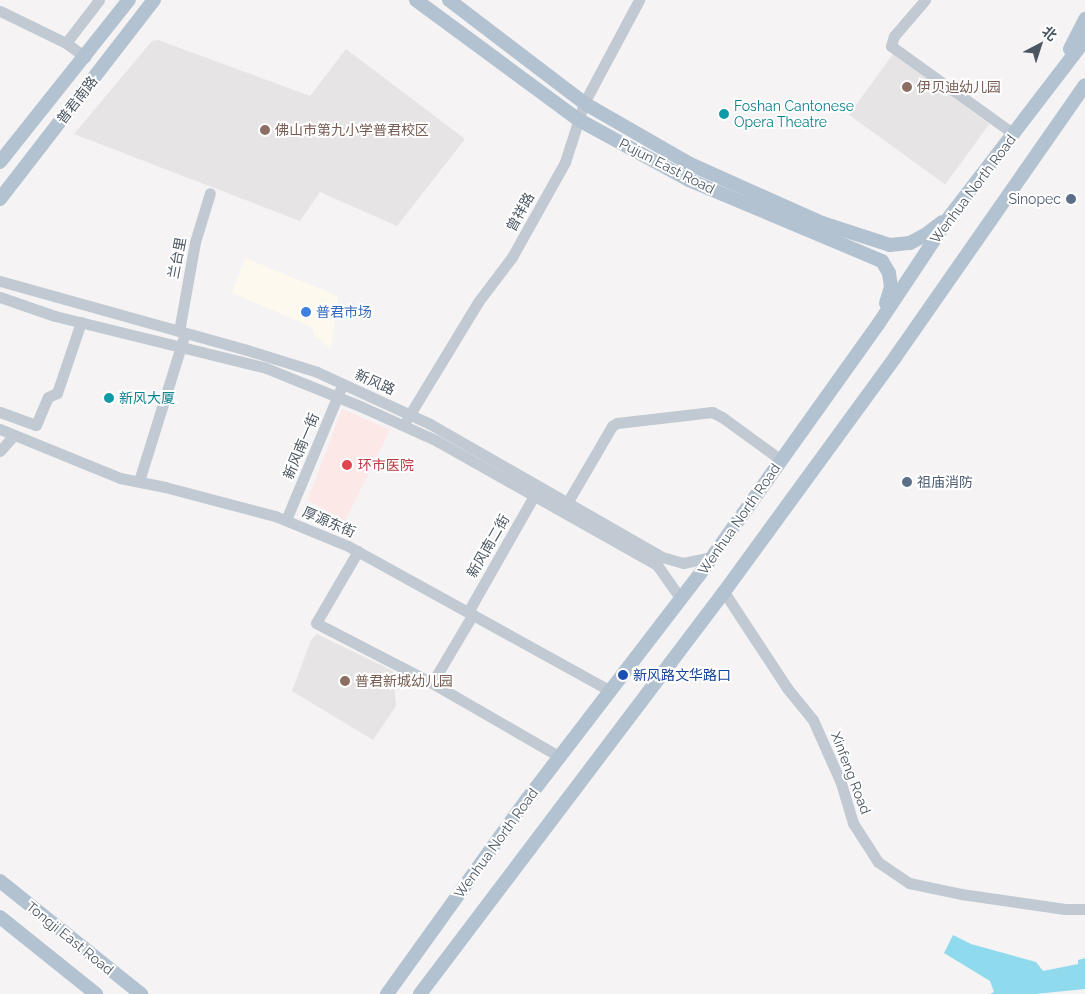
<!DOCTYPE html>
<meta charset="utf-8">
<style>
body{margin:0}
#map{position:relative;width:1085px;height:994px;overflow:hidden;background:#f5f3f3;font-family:Raleway,"Noto Sans SC",sans-serif}
div>[style]{position:absolute}
.commercial>*{inset:0;background:#fdf9ef}
.education>*{inset:0;background:#e6e4e5;transform-origin:0 0}
.medical>*{inset:0;background:#fce8e6}
.water>*{inset:0;background:#90daee}
.minor>*{height:11px;margin:-5.5px;padding:0 5.5px;transform-origin:5.5px;border-radius:5.5px;background:#c1cad2}
.major>*{height:14px;margin:-7px;padding:0 7px;transform-origin:7px;border-radius:7px;background:#b3c2d1}
.dots>*{width:14px;height:14px;translate:-50% -50%;box-sizing:border-box;border:2px solid #fff;border-radius:50%}
span{translate:-50% -50%;white-space:nowrap;text-align:center;line-height:1.15;-webkit-text-stroke:4px #fff;paint-order:stroke}
.education-label{font-size:14px;color:#785e54}
.left{translate:0 -50%;text-align:left}
.street-label{font-size:14px;color:#4a5661}
.culture-label{font-size:14px;color:#0d838f}
.service-label{font-size:14px;color:#4e5e75}
.right{translate:-100% -50%;text-align:right}
.shop-label{font-size:14px;color:#366cbe}
.health-label{font-size:14px;color:#be3a42}
.transit-label{font-size:14px;color:#164399}
.north{position:absolute;left:1015px;top:20px;width:50px;height:50px;-webkit-text-stroke:4px #fff;paint-order:stroke;rotate:40deg;font-size:14px;font-weight:700;line-height:20px;text-align:center;color:#4a5661}
.north::after{content:'';display:block;margin:auto;width:18px;height:22px;background:#4a5661;clip-path:polygon(50% 0,100% 100%,50% 72%,0 100%)}
</style>
<div id="map">
<div class="commercial">
<i style="clip-path:polygon(245px 258px,338px 296px,331px 349px,314px 335px,312px 327px,232px 293px)"></i>
</div>
<div class="education">
<i style="clip-path:polygon(158px 40px,310px 96px,346px 49px,465px 139px,397px 226px,320px 192px,300px 221px,74px 134px,152px 41px)"></i>
<i style="left:893px;top:54px;width:119px;height:75px;rotate:36deg"></i>
<i style="clip-path:polygon(317px 634px,393px 671px,396px 706px,373px 740px,292px 691px,311px 640px)"></i>
</div>
<div class="medical">
<i style="clip-path:polygon(342px 409px,390px 430px,345px 521px,308px 500px)"></i>
</div>
<div class="water">
<i style="clip-path:polygon(953px 935px,971px 944px,1036px 962px,1043px 971px,1078px 964px,1078px 960px,1085px 958px,1085px 989px,1035px 994px,990px 994px,994px 992px,990px 981px,944px 953px)"></i>
</div>
<div class="minor">
<i style="left:925px;top:0;width:48px;rotate:130.7deg"></i>
<i style="left:894px;top:36px;width:10px;rotate:107deg"></i>
<i style="left:891px;top:46px;width:151px;rotate:35.6deg"></i>
<i style="left:0;top:11px;width:73px;rotate:25.9deg"></i>
<i style="left:66px;top:43px;width:24px;rotate:36deg"></i>
<i style="left:66px;top:43px;width:54px;rotate:-52.5deg"></i>
<i style="left:0;top:281px;width:256px;rotate:15.6deg"></i>
<i style="left:247px;top:350px;width:73px;rotate:17.4deg"></i>
<i style="left:317px;top:372px;width:124px;rotate:24.7deg"></i>
<i style="left:430px;top:424px;width:267px;rotate:29.8deg"></i>
<i style="left:662px;top:557px;width:22px;rotate:16deg"></i>
<i style="left:683px;top:563px;width:30px;rotate:-12deg"></i>
<i style="left:0;top:297px;width:58px;rotate:19.1deg"></i>
<i style="left:55px;top:316px;width:217px;rotate:13.8deg"></i>
<i style="left:266px;top:368px;width:101px;rotate:22deg"></i>
<i style="left:360px;top:406px;width:85px;rotate:24.4deg"></i>
<i style="left:437px;top:441px;width:253px;rotate:29.4deg"></i>
<i style="left:657px;top:565px;width:42px;rotate:54.8deg"></i>
<i style="left:179px;top:331px;width:90px;rotate:-79.8deg"></i>
<i style="left:195px;top:242px;width:51px;rotate:-73deg"></i>
<i style="left:0;top:412px;width:38px;rotate:20deg"></i>
<i style="left:36px;top:425px;width:30px;rotate:-67deg"></i>
<i style="left:48px;top:397px;width:10px;rotate:-24deg"></i>
<i style="left:57px;top:393px;width:75px;rotate:-71.3deg"></i>
<i style="left:407px;top:419px;width:137px;rotate:-58.7deg"></i>
<i style="left:478px;top:302px;width:56px;rotate:-52.9deg"></i>
<i style="left:512px;top:257px;width:109px;rotate:-60.8deg"></i>
<i style="left:565px;top:162px;width:62px;rotate:-72.1deg"></i>
<i style="left:584px;top:103px;width:117px;rotate:-61.9deg"></i>
<i style="left:0;top:429px;width:130px;rotate:22.2deg"></i>
<i style="left:120px;top:478px;width:46px;rotate:11.3deg"></i>
<i style="left:165px;top:487px;width:114px;rotate:14.8deg"></i>
<i style="left:275px;top:516px;width:79px;rotate:22.3deg"></i>
<i style="left:348px;top:546px;width:300px;rotate:28.9deg"></i>
<i style="left:0;top:451px;width:20px;rotate:-49deg"></i>
<i style="left:139px;top:481px;width:148px;rotate:-72.7deg"></i>
<i style="left:567px;top:503px;width:89px;rotate:-59.7deg"></i>
<i style="left:612px;top:426px;width:6px;rotate:-31deg"></i>
<i style="left:617px;top:423px;width:96px;rotate:-6.6deg"></i>
<i style="left:712px;top:412px;width:11px;rotate:27deg"></i>
<i style="left:722px;top:417px;width:73px;rotate:36.1deg"></i>
<i style="left:286px;top:520px;width:141px;rotate:-67.4deg"></i>
<i style="left:358px;top:551px;width:83px;rotate:120.3deg"></i>
<i style="left:316px;top:623px;width:131px;rotate:27.3deg"></i>
<i style="left:432px;top:683px;width:148px;rotate:30deg"></i>
<i style="left:724px;top:592px;width:115px;rotate:56.7deg"></i>
<i style="left:787px;top:688px;width:41px;rotate:50.9deg"></i>
<i style="left:813px;top:720px;width:69px;rotate:66deg"></i>
<i style="left:841px;top:783px;width:42px;rotate:73.3deg"></i>
<i style="left:853px;top:823px;width:46px;rotate:57.3deg"></i>
<i style="left:878px;top:862px;width:37px;rotate:34deg"></i>
<i style="left:909px;top:883px;width:53px;rotate:11.9deg"></i>
<i style="left:961px;top:894px;width:105px;rotate:8.2deg"></i>
<i style="left:1065px;top:909px;width:20px"></i>
<i style="left:468px;top:612px;width:133px;rotate:-60.4deg"></i>
<i style="left:432px;top:683px;width:80px;rotate:-59.3deg"></i>
</div>
<div class="major">
<i style="left:416px;top:0;width:202px;rotate:36.4deg"></i>
<i style="left:579px;top:120px;width:125px;rotate:28.6deg"></i>
<i style="left:689px;top:180px;width:209px;rotate:22.8deg"></i>
<i style="left:882px;top:261px;width:14px;rotate:60deg"></i>
<i style="left:889px;top:273px;width:14px;rotate:82deg"></i>
<i style="left:891px;top:287px;width:17px;rotate:107deg"></i>
<i style="left:449px;top:0;width:170px;rotate:37.3deg"></i>
<i style="left:584px;top:103px;width:122px;rotate:29.9deg"></i>
<i style="left:690px;top:164px;width:145px;rotate:24.1deg"></i>
<i style="left:822px;top:223px;width:71px;rotate:17.9deg"></i>
<i style="left:890px;top:245px;width:20px;rotate:-6deg"></i>
<i style="left:910px;top:243px;width:17px;rotate:-28deg"></i>
<i style="left:925px;top:235px;width:21px;rotate:-37deg"></i>
<i style="left:1070px;top:49px;width:34px;rotate:-63deg"></i>
<i style="left:0;top:162px;width:207px;rotate:-51.5deg"></i>
<i style="left:0;top:199px;width:252px;rotate:-52.3deg"></i>
<i style="left:0;top:881px;width:181px;rotate:38.7deg"></i>
<i style="left:0;top:917px;width:123px;rotate:38.7deg"></i>
<i style="left:387px;top:994px;width:241px;rotate:-54.3deg"></i>
<i style="left:528px;top:798px;width:282px;rotate:-52.5deg"></i>
<i style="left:700px;top:574px;width:308px;rotate:-54.5deg"></i>
<i style="left:879px;top:323px;width:128px;rotate:-56.4deg"></i>
<i style="left:950px;top:216px;width:222px;rotate:-52.5deg"></i>
<i style="left:420px;top:994px;width:504px;rotate:-52.9deg"></i>
<i style="left:724px;top:592px;width:292px;rotate:-53.9deg"></i>
<i style="left:896px;top:356px;width:330px;rotate:-55.1deg"></i>
</div>
<div class="dots">
<i style="left:907px;top:87px;background:#8d6e63"></i>
<i style="left:724px;top:114px;background:#0f9aa8"></i>
<i style="left:265px;top:130px;background:#8d6e63"></i>
<i style="left:1071px;top:199px;background:#5c6f8a"></i>
<i style="left:306px;top:312px;background:#3f7fe0"></i>
<i style="left:109px;top:398px;background:#0f9aa8"></i>
<i style="left:347px;top:465px;background:#e0444e"></i>
<i style="left:907px;top:482px;background:#5c6f8a"></i>
<i style="left:623px;top:675px;background:#1a4fb4"></i>
<i style="left:345px;top:681px;background:#8d6e63"></i>
</div>
<div class="education-label">
<span class="left" style="left:917px;top:87px">伊贝迪幼儿园</span>
<span class="left" style="left:275px;top:130px">佛山市第九小学普君校区</span>
<span class="left" style="left:355px;top:681px">普君新城幼儿园</span>
</div>
<div class="street-label">
<span style="left:77px;top:100px;rotate:-52deg">普君南路</span>
<span style="left:667px;top:166px;rotate:27deg">Pujun East Road</span>
<span style="left:973px;top:189px;rotate:-53deg">Wenhua North Road</span>
<span style="left:520px;top:212px;rotate:-61deg">曾祥路</span>
<span style="left:177px;top:258px;rotate:-79deg">兰台里</span>
<span style="left:375px;top:382px;rotate:24deg">新风路</span>
<span style="left:301px;top:446px;rotate:-67deg">新风南一街</span>
<span style="left:739px;top:519px;rotate:-55deg">Wenhua North Road</span>
<span style="left:329px;top:522px;rotate:23deg">厚源东街</span>
<span style="left:488px;top:546px;rotate:-60deg">新风南二街</span>
<span style="left:851px;top:773px;rotate:69deg">Xinfeng Road</span>
<span style="left:496px;top:843px;rotate:-54deg">Wenhua North Road</span>
<span style="left:70px;top:938px;rotate:39deg">Tongji East Road</span>
</div>
<div class="culture-label">
<span class="left" style="left:734px;top:114px">Foshan Cantonese<br>Opera Theatre</span>
<span class="left" style="left:119px;top:398px">新风大厦</span>
</div>
<div class="service-label">
<span class="right" style="left:1061px;top:199px">Sinopec</span>
<span class="left" style="left:917px;top:482px">祖庙消防</span>
</div>
<div class="shop-label">
<span class="left" style="left:316px;top:312px">普君市场</span>
</div>
<div class="health-label">
<span class="left" style="left:358px;top:465px">环市医院</span>
</div>
<div class="transit-label">
<span class="left" style="left:633px;top:675px">新风路文华路口</span>
</div>
<div class="north">北</div>
</div>
